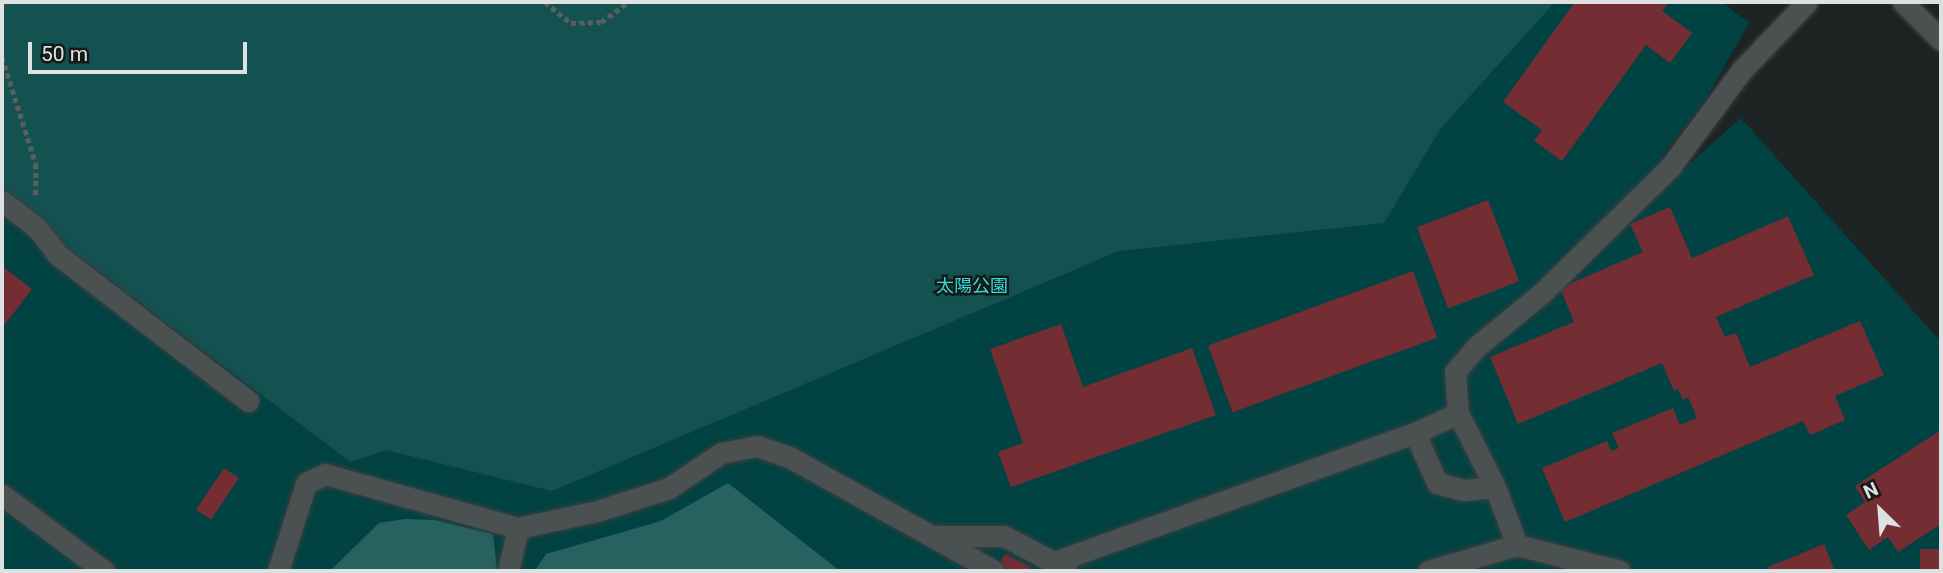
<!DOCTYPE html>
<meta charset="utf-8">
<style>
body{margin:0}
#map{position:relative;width:1943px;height:573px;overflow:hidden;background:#1e2323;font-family:Roboto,"Noto Sans JP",sans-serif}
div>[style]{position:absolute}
.green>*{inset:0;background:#014343}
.forest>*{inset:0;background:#145151}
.water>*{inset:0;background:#276261}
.building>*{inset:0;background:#742d32;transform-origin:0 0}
.path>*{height:4.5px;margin-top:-2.25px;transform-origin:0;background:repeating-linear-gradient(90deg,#5a5e5e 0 5px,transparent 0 8.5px)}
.roads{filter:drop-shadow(0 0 2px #3b3f3f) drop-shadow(0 0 2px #3b3f3f)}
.minor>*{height:21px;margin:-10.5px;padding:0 10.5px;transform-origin:10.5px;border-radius:10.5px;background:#4b5150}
span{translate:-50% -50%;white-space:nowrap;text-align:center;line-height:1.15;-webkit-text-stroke:5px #151a19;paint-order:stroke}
.park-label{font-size:18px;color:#34dedd}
.frame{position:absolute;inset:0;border:4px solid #dee1e1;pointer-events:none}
.north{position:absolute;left:1845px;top:475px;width:70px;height:70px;-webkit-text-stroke:5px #151a19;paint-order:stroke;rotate:335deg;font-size:19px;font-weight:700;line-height:28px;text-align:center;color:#dee1e1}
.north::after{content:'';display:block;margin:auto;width:24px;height:32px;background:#dee1e1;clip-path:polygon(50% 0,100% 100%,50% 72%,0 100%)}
.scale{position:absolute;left:28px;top:42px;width:219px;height:32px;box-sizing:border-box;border:4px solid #dee1e1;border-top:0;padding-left:9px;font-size:21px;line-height:24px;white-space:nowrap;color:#dee1e1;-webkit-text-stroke:5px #151a19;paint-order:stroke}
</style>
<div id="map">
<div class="green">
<i style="clip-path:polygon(2px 2px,1722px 2px,1749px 23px,1706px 99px,1660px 159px,1680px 172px,1741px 118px,1941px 342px,1941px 571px,2px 571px)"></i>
</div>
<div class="forest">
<i style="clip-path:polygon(2px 2px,1555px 2px,1441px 128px,1384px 223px,1119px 251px,552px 491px,386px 450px,351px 462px,2px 199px)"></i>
</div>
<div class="water">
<i style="clip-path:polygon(728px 483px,840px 571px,535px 571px,546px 554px,661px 521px)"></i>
<i style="clip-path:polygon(405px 519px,435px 520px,493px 534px,497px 571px,330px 571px,379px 523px)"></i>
</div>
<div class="building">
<i style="clip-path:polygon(1575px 2px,1669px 2px,1662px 11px,1692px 33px,1670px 63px,1646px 45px,1562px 161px,1534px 141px,1542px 130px,1503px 102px)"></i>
<i style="left:1488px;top:200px;width:87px;height:76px;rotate:69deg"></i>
<i style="clip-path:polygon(1670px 207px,1692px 258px,1788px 216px,1814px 275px,1716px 317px,1725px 337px,1736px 333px,1750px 367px,1860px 321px,1884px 375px,1835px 396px,1845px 420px,1810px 435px,1803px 421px,1565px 522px,1542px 468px,1607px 441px,1611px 451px,1619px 448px,1612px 433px,1673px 408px,1680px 425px,1697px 418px,1688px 397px,1683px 400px,1678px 389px,1674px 391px,1662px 363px,1518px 424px,1490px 357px,1574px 322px,1560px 288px,1643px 252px,1630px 224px)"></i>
<i style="clip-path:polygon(2px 266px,32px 289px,2px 328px)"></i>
<i style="left:1413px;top:271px;width:71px;height:218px;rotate:70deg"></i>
<i style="clip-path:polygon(1061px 324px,1083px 387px,1192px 348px,1216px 415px,1011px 487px,998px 452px,1023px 443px,990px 349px)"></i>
<i style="clip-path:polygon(1941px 430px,1941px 524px,1898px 552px,1888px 537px,1869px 550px,1846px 515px,1865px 502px,1855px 486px)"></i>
<i style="left:224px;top:468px;width:18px;height:50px;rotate:34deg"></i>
<i style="clip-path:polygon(1824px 544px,1835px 571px,1770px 571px,1768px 567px)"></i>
<i style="left:1941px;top:549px;width:22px;height:21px;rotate:90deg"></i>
<i style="clip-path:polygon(1005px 554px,1031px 567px,1029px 571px,996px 571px)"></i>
</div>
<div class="path">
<i style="left:545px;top:2px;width:33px;rotate:39deg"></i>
<i style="left:571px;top:23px;width:30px;rotate:-2deg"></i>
<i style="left:601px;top:22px;width:34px;rotate:-36deg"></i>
<i style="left:2px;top:57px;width:112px;rotate:72.4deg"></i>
<i style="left:36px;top:164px;width:33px;rotate:90deg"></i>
</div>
<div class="roads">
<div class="minor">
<i style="left:1903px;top:2px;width:54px;rotate:45deg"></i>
<i style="left:2px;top:201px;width:44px;rotate:37.6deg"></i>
<i style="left:37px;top:228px;width:34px;rotate:52deg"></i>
<i style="left:58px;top:255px;width:240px;rotate:37.5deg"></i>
<i style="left:1458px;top:413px;width:83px;rotate:63.4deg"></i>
<i style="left:1495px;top:487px;width:62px;rotate:69.2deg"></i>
<i style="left:1415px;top:433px;width:55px;rotate:66.3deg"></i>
<i style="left:1437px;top:483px;width:28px;rotate:15deg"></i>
<i style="left:1464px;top:490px;width:31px;rotate:-6deg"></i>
<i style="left:2px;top:495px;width:127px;rotate:36.7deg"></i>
<i style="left:931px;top:536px;width:73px"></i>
<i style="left:1004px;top:536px;width:70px;rotate:28deg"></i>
<i style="left:1054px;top:562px;width:383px;rotate:-19.7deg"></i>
<i style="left:1415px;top:433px;width:47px;rotate:-24.9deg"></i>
<i style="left:1458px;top:413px;width:41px;rotate:-94.2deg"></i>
<i style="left:1455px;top:372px;width:33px;rotate:-50deg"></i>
<i style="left:1476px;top:347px;width:85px;rotate:-39.3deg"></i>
<i style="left:1542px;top:293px;width:180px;rotate:-44.5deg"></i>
<i style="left:1670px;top:167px;width:119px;rotate:-53.5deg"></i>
<i style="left:1741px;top:71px;width:95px;rotate:-46.3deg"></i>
<i style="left:278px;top:571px;width:92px;rotate:-72.3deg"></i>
<i style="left:306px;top:483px;width:21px;rotate:-25deg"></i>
<i style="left:325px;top:474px;width:200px;rotate:15.6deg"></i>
<i style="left:518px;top:528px;width:81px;rotate:-12.1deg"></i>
<i style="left:597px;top:511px;width:76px;rotate:-17.7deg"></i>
<i style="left:669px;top:488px;width:63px;rotate:-33.9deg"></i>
<i style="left:721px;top:453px;width:37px;rotate:-11deg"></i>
<i style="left:757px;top:446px;width:36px;rotate:19deg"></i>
<i style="left:791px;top:458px;width:232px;rotate:29.1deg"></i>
<i style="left:508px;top:571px;width:44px;rotate:-76.9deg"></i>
<i style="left:1428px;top:571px;width:93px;rotate:-16.3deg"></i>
<i style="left:1517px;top:545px;width:106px;rotate:14.2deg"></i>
</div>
</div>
<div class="park-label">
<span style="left:972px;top:286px">太陽公園</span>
</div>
<div class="frame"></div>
<div class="north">N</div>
<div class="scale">50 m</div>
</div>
